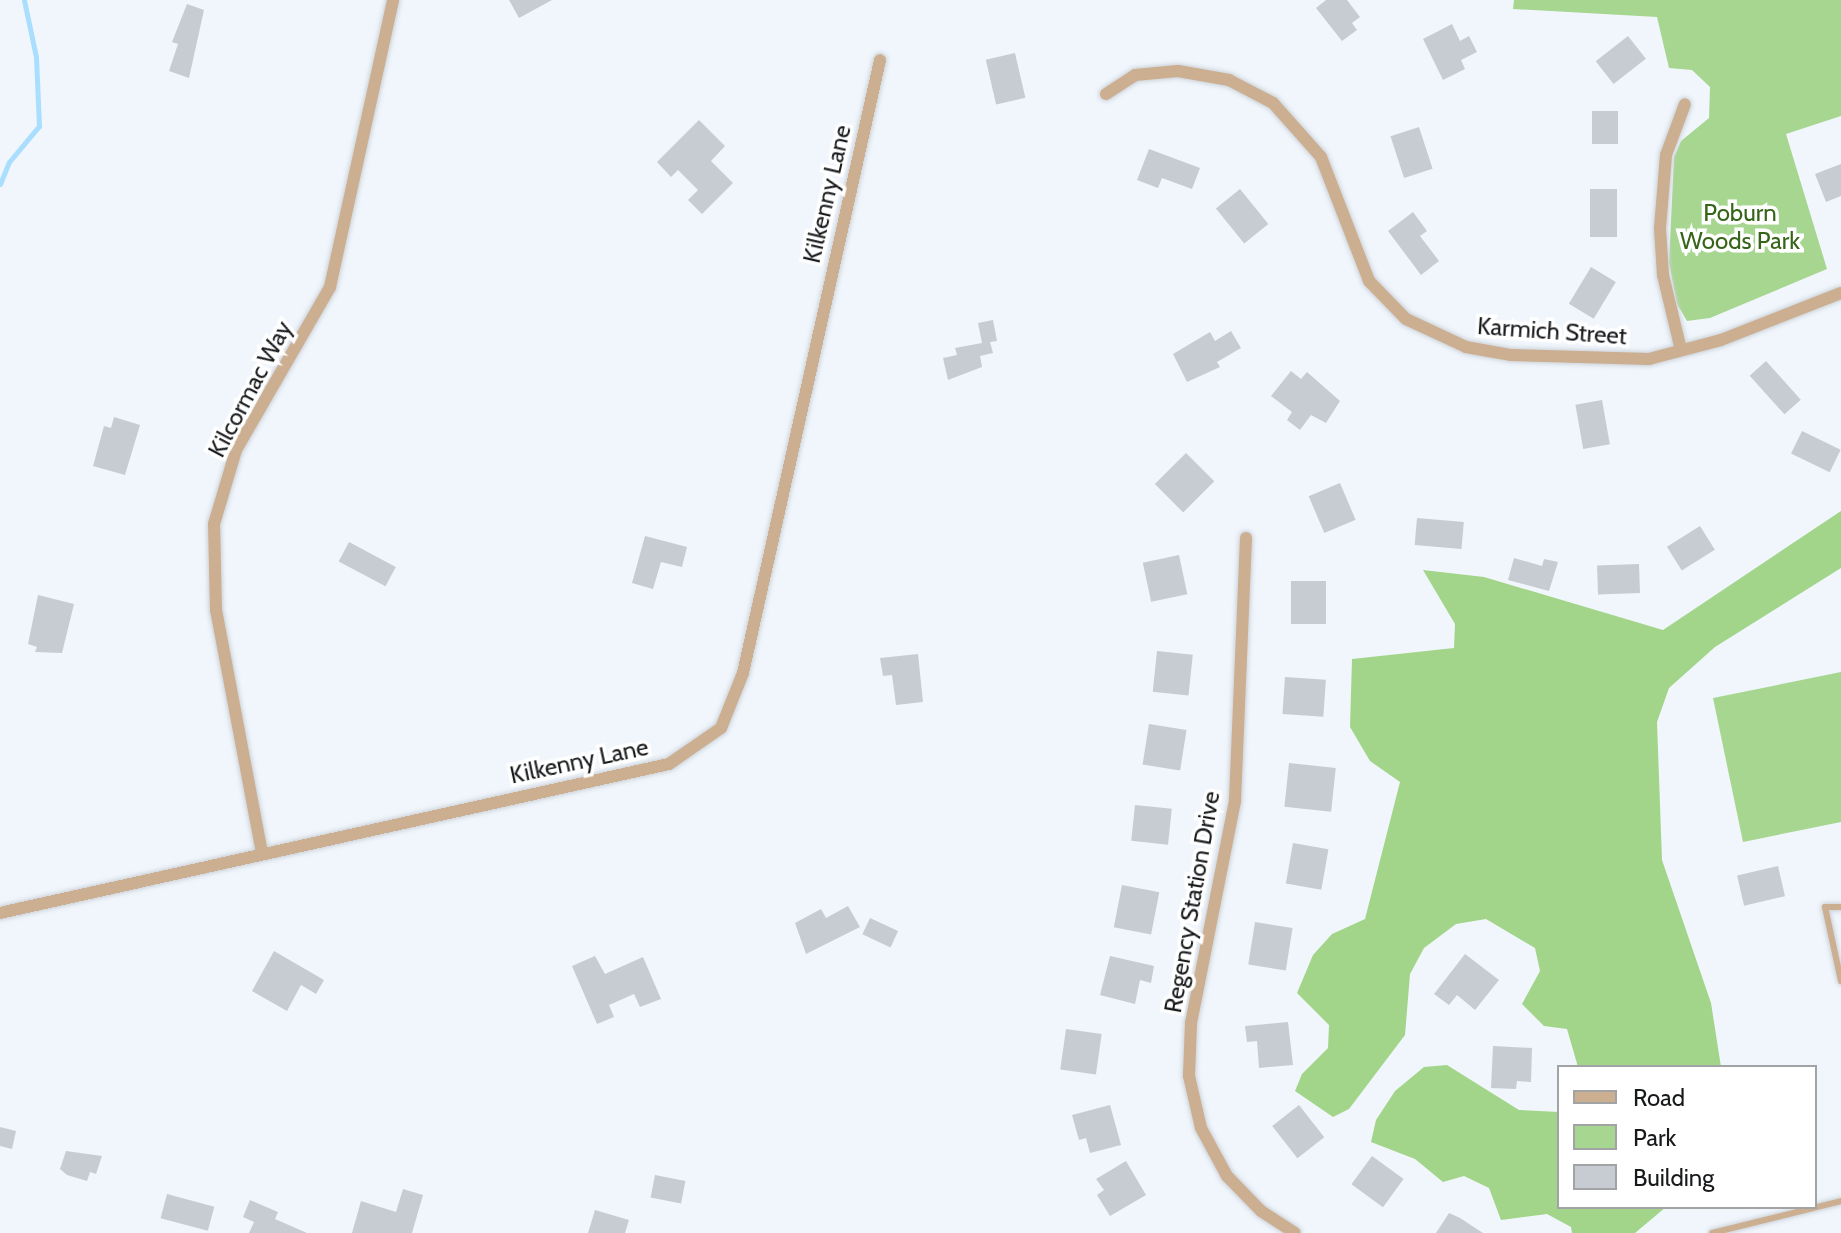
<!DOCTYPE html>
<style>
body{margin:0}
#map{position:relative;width:1841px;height:1233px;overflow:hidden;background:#f0f6fc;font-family:Cabin,sans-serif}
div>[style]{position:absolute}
.green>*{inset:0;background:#a7d690}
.forest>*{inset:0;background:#a2d589}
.stream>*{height:5px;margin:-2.5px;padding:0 2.5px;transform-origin:2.5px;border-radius:2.5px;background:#aadefe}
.building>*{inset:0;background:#c7ccd2;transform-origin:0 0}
.roads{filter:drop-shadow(0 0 2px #cdd3d8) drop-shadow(0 0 2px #cdd3d8)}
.service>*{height:6px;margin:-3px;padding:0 3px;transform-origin:3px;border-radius:3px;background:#ccae91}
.minor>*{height:12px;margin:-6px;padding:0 6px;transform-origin:6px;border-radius:6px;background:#ccae91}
span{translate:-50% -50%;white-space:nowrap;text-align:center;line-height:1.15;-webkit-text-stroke:7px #fff;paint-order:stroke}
.street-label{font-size:24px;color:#17191b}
.park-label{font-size:24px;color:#366418}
.legend{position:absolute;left:1557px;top:1065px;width:260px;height:144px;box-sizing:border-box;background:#fff;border:2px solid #a2a3a4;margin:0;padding:10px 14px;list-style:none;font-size:24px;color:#17191b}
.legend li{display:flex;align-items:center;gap:16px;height:40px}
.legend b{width:40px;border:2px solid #a2a3a4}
</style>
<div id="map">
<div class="green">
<i style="clip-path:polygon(1514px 0,1841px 0,1841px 116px,1786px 134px,1827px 269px,1710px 318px,1687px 321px,1677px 304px,1669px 263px,1674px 157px,1681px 141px,1709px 118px,1710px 87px,1692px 70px,1669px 68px,1657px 17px,1513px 9px)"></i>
<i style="clip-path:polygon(1841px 672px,1841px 822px,1743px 842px,1713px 698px)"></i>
</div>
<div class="forest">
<i style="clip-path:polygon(1841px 511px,1841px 568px,1715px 647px,1669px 688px,1657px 722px,1662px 860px,1711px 1003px,1721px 1067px,1578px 1067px,1567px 1029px,1544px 1026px,1522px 1004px,1540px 971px,1535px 948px,1486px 919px,1456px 924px,1424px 948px,1410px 974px,1405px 1035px,1349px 1109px,1333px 1117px,1295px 1091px,1302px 1074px,1328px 1048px,1329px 1025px,1297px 993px,1313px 955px,1332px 934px,1365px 919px,1400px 782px,1370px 761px,1350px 727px,1352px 659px,1454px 648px,1455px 624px,1423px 570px,1484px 577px,1663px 630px)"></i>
<i style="clip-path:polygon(1447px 1065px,1519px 1110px,1559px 1112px,1559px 1207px,1666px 1207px,1635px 1233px,1572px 1233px,1571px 1227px,1547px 1214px,1501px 1220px,1489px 1188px,1464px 1176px,1443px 1182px,1415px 1159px,1371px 1142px,1376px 1120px,1395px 1091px,1424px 1067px)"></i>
</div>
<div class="stream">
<i style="left:0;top:184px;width:24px;rotate:-68deg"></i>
<i style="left:9px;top:162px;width:47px;rotate:-50.2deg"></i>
<i style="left:39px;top:126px;width:69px;rotate:-92.5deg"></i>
<i style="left:36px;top:57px;width:58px;rotate:-101.9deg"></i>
</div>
<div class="building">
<i style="clip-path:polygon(509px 0,552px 0,519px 18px)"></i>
<i style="clip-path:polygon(1326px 0,1347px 0,1360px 17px,1352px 23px,1357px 30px,1342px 41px,1316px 8px)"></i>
<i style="clip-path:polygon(187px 4px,204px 10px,189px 78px,169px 71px,178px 44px,172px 42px)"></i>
<i style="clip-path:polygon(1452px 24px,1460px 41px,1469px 36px,1477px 52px,1461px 60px,1465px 69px,1443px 80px,1423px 39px)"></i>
<i style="left:1628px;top:36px;width:29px;height:41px;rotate:52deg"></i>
<i style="left:1015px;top:53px;width:46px;height:30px;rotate:77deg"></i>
<i style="left:1592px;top:111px;width:26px;height:33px"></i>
<i style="clip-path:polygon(699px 120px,725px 146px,711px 161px,733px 183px,702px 214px,688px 200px,698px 190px,678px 170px,671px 177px,657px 162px)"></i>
<i style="left:1419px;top:127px;width:44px;height:30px;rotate:72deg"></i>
<i style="clip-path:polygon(1149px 149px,1200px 168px,1192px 189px,1162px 178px,1158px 188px,1137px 180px)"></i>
<i style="clip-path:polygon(1841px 164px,1841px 196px,1826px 202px,1815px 174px)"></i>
<i style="left:1240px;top:189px;width:45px;height:31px;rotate:51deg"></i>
<i style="left:1590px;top:189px;width:27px;height:48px"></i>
<i style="clip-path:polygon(1413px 212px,1427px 231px,1420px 236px,1439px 261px,1421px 275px,1388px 231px)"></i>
<i style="left:1591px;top:267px;width:29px;height:43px;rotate:31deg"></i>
<i style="clip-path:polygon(993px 320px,997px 341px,990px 342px,993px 353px,980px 356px,982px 367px,948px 380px,943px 358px,957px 355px,955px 348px,982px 343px,978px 323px)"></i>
<i style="clip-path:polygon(1231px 331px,1241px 348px,1217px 362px,1220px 367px,1187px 382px,1173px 354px,1210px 332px,1215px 341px)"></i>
<i style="left:1766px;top:361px;width:52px;height:22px;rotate:48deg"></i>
<i style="clip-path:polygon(1291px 371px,1301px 379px,1307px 372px,1340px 401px,1326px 423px,1311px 415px,1300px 430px,1287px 420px,1292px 412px,1271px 396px)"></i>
<i style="left:1602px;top:400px;width:45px;height:27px;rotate:80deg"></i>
<i style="clip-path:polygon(114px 417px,140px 425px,125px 475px,93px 466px,104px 426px,111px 428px)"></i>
<i style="left:1802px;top:431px;width:43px;height:25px;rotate:26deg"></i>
<i style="left:1186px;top:453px;width:40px;height:44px;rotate:45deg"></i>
<i style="left:1340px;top:483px;width:40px;height:34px;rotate:67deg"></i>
<i style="left:1417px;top:518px;width:47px;height:27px;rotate:5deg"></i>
<i style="left:1700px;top:526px;width:28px;height:39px;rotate:58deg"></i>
<i style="clip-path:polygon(645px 536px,687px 547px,682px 567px,661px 562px,653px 589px,632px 583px)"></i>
<i style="left:349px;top:542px;width:53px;height:22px;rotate:28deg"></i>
<i style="left:1179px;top:555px;width:40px;height:37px;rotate:78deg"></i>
<i style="clip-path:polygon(1514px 558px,1542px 566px,1544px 559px,1558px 562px,1549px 591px,1508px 580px)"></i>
<i style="left:1639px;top:564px;width:29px;height:42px;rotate:88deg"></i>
<i style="left:1291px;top:581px;width:35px;height:43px"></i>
<i style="clip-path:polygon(38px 595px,74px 604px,62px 653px,35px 652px,37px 647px,28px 644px)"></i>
<i style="left:1157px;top:651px;width:36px;height:41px;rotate:6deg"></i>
<i style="clip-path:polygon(918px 654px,923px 702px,896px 705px,892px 675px,883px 676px,880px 658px)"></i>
<i style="left:1285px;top:677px;width:41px;height:37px;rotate:4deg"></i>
<i style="left:1149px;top:724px;width:38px;height:41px;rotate:9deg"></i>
<i style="left:1289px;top:763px;width:47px;height:44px;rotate:6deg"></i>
<i style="left:1135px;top:805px;width:37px;height:36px;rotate:6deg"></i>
<i style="left:1293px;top:843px;width:36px;height:41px;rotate:10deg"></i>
<i style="left:1778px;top:866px;width:31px;height:42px;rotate:77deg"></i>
<i style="left:1122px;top:885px;width:38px;height:43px;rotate:11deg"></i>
<i style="clip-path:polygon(848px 906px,860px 927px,806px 954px,795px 923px,821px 909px,826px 918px)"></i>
<i style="left:870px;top:918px;width:31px;height:18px;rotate:25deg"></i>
<i style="left:1255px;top:922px;width:38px;height:43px;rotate:9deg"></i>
<i style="clip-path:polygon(274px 951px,324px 980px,316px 994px,301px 985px,287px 1011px,252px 991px)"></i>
<i style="clip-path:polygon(1465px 954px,1499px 980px,1475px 1010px,1457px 995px,1449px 1005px,1434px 994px)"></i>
<i style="clip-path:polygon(595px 956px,605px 974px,643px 957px,661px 999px,640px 1007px,634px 994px,609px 1005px,614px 1017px,597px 1024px,572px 966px)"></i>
<i style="clip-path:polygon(1110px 956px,1154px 966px,1151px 983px,1140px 980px,1135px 1004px,1100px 995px)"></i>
<i style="clip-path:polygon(1288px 1022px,1293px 1065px,1259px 1068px,1257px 1041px,1247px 1042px,1245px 1026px)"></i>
<i style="left:1066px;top:1029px;width:36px;height:41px;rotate:8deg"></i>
<i style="clip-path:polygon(1493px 1046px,1532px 1048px,1531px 1082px,1517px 1081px,1516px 1089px,1491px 1088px)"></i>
<i style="clip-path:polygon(1110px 1105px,1121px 1145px,1090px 1153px,1086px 1138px,1079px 1140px,1072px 1115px)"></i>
<i style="left:1299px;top:1105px;width:41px;height:34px;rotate:52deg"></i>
<i style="clip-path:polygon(0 1127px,16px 1131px,12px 1149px,0 1146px)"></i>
<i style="clip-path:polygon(66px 1151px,102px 1156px,96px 1174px,90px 1172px,87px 1181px,67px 1175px,60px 1169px)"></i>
<i style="left:1372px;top:1156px;width:39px;height:35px;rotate:36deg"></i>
<i style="clip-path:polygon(1126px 1161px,1146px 1195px,1110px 1216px,1097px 1195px,1104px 1190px,1096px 1179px)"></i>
<i style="left:655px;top:1175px;width:31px;height:23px;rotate:11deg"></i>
<i style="clip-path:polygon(403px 1189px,423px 1195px,412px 1233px,352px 1233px,361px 1201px,396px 1212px)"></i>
<i style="left:167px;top:1194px;width:49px;height:25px;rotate:15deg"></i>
<i style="clip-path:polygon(250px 1200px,278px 1212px,275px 1219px,307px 1233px,249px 1233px,254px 1222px,243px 1217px)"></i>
<i style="clip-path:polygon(595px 1210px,629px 1220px,625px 1233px,588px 1233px)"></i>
<i style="clip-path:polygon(1449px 1213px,1460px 1218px,1483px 1233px,1436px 1233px)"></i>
</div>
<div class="roads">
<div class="service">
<i style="left:1841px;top:907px;width:16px;rotate:180deg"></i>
<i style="left:1825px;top:907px;width:76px;rotate:77.8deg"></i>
<i style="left:1712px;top:1233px;width:133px;rotate:-13.9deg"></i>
</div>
<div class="minor">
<i style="left:1106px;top:94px;width:35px;rotate:-33deg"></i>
<i style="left:1135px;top:75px;width:43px;rotate:-5.3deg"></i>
<i style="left:1178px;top:71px;width:52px;rotate:10deg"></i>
<i style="left:1229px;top:80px;width:50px;rotate:27.6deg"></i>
<i style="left:1273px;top:103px;width:72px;rotate:48.4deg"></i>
<i style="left:1321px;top:157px;width:133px;rotate:68.8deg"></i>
<i style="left:1369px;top:281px;width:53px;rotate:45.8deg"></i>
<i style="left:1406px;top:319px;width:66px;rotate:25deg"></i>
<i style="left:1466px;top:347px;width:46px;rotate:10.1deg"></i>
<i style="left:1511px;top:355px;width:138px;rotate:1.7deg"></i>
<i style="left:1649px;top:359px;width:74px;rotate:-14.8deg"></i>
<i style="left:1721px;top:340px;width:129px;rotate:-21.4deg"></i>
<i style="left:1681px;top:350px;width:77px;rotate:-103.5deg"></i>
<i style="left:1663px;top:275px;width:47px;rotate:-93.7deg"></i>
<i style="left:1660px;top:228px;width:73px;rotate:-85.3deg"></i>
<i style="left:1666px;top:155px;width:54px;rotate:-69.6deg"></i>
<i style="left:1246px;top:538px;width:263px;rotate:92.4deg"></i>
<i style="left:1235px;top:801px;width:226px;rotate:101.2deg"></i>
<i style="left:1191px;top:1023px;width:53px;rotate:92.2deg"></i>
<i style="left:1189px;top:1076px;width:53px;rotate:77deg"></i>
<i style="left:1201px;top:1128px;width:55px;rotate:61.6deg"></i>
<i style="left:1227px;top:1176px;width:49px;rotate:45.8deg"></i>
<i style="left:1261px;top:1211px;width:40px;rotate:32.9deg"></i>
<i style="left:262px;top:853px;width:247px;rotate:-100.7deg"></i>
<i style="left:216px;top:610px;width:86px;rotate:-91.3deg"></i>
<i style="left:214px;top:524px;width:77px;rotate:-73.4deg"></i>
<i style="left:236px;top:450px;width:188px;rotate:-60deg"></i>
<i style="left:330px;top:287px;width:294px;rotate:-77.6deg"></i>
<i style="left:0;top:913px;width:685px;rotate:-12.56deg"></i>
<i style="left:669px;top:764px;width:63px;rotate:-34.7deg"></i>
<i style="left:721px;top:728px;width:59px;rotate:-68.2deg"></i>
<i style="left:743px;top:673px;width:628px;rotate:-77.4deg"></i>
</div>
</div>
<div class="street-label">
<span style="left:827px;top:194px;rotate:-77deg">Kilkenny Lane</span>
<span style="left:1552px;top:331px;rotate:4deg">Karmich Street</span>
<span style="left:250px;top:389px;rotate:-62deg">Kilcormac Way</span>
<span style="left:579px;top:761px;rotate:-12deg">Kilkenny Lane</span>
<span style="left:1192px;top:902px;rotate:-80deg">Regency Station Drive</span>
</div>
<div class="park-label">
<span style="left:1740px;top:227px">Poburn<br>Woods Park</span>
</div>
<ul class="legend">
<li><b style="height:10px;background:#ccae91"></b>Road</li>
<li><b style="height:22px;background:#a7d690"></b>Park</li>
<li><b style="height:22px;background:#c7ccd2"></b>Building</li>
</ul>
</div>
